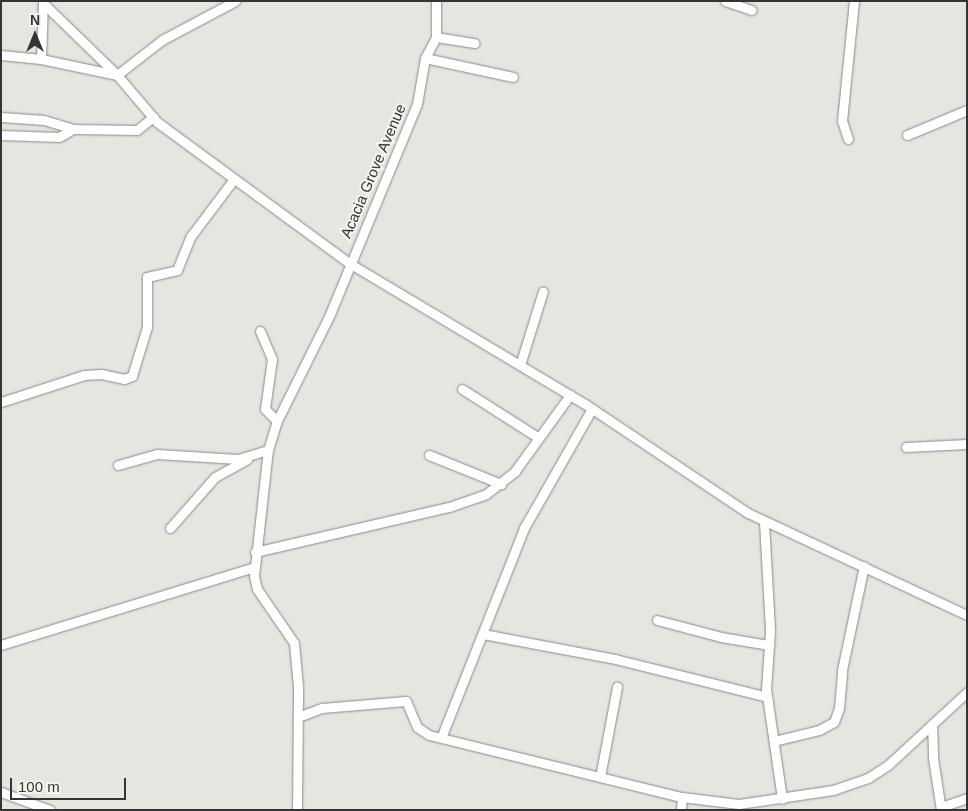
<!DOCTYPE html>
<style>
body{margin:0}
#map{position:relative;width:968px;height:811px;overflow:hidden;background:#e7e5df;font-family:Helvetica,sans-serif}
div>[style]{position:absolute}
.roads{filter:drop-shadow(0 0 1px #8a8983) drop-shadow(0 0 1px #8a8983)}
.minor>*{height:9px;margin:-4.5px;padding:0 4.5px;transform-origin:4.5px;border-radius:4.5px;background:#fff}
span{translate:-50% -50%;white-space:nowrap;text-align:center;line-height:1.15;-webkit-text-stroke:4px #f4f3ec;paint-order:stroke}
.street-label{font-size:15px;color:#353432}
.frame{position:absolute;inset:0;border:2px solid #353432;pointer-events:none}
.north{position:absolute;left:10px;top:10px;width:50px;height:50px;-webkit-text-stroke:4px #f4f3ec;paint-order:stroke;rotate:0deg;font-size:14px;font-weight:700;line-height:20px;text-align:center;color:#353432}
.north::after{content:'';display:block;margin:auto;width:18px;height:22px;background:#353432;clip-path:polygon(50% 0,100% 100%,50% 72%,0 100%)}
.scale{position:absolute;left:10px;top:778px;width:116px;height:22px;box-sizing:border-box;border:2px solid #353432;border-top:0;padding-left:6px;font-size:15px;line-height:18px;white-space:nowrap;color:#353432;-webkit-text-stroke:4px #f4f3ec;paint-order:stroke}
</style>
<div id="map">
<div class="roads">
<div class="minor">
<i style="left:725px;top:1px;width:28px;rotate:19deg"></i>
<i style="left:43px;top:3px;width:103px;rotate:44.2deg"></i>
<i style="left:117px;top:75px;width:57px;rotate:-37.9deg"></i>
<i style="left:162px;top:40px;width:83px;rotate:-28.1deg"></i>
<i style="left:436px;top:37px;width:39px;rotate:9deg"></i>
<i style="left:1px;top:55px;width:40px;rotate:5.7deg"></i>
<i style="left:41px;top:59px;width:78px;rotate:11.9deg"></i>
<i style="left:117px;top:75px;width:62px;rotate:49.6deg"></i>
<i style="left:157px;top:122px;width:238px;rotate:36.3deg"></i>
<i style="left:349px;top:263px;width:275px;rotate:30.9deg"></i>
<i style="left:585px;top:404px;width:196px;rotate:33.8deg"></i>
<i style="left:748px;top:513px;width:242px;rotate:25deg"></i>
<i style="left:425px;top:58px;width:90px;rotate:12.2deg"></i>
<i style="left:41px;top:59px;width:58px;rotate:-88deg"></i>
<i style="left:1px;top:117px;width:43px;rotate:4deg"></i>
<i style="left:44px;top:120px;width:30px;rotate:17deg"></i>
<i style="left:1px;top:135px;width:58px;rotate:2deg"></i>
<i style="left:59px;top:137px;width:16px;rotate:-30deg"></i>
<i style="left:73px;top:129px;width:64px;rotate:0.9deg"></i>
<i style="left:137px;top:130px;width:21px;rotate:-39deg"></i>
<i style="left:907px;top:135px;width:65px;rotate:-22.6deg"></i>
<i style="left:848px;top:139px;width:19px;rotate:-108deg"></i>
<i style="left:842px;top:121px;width:121px;rotate:-84.3deg"></i>
<i style="left:260px;top:331px;width:30px;rotate:67deg"></i>
<i style="left:272px;top:359px;width:50px;rotate:98deg"></i>
<i style="left:265px;top:409px;width:17px;rotate:45deg"></i>
<i style="left:520px;top:365px;width:77px;rotate:-72.7deg"></i>
<i style="left:462px;top:389px;width:91px;rotate:32.5deg"></i>
<i style="left:1px;top:402px;width:87px;rotate:-18deg"></i>
<i style="left:84px;top:375px;width:17px;rotate:-3deg"></i>
<i style="left:101px;top:374px;width:24px;rotate:12deg"></i>
<i style="left:124px;top:379px;width:9px;rotate:-21deg"></i>
<i style="left:132px;top:376px;width:51px;rotate:-73deg"></i>
<i style="left:147px;top:327px;width:50px;rotate:-90deg"></i>
<i style="left:147px;top:277px;width:31px;rotate:-13deg"></i>
<i style="left:177px;top:270px;width:37px;rotate:-68deg"></i>
<i style="left:191px;top:236px;width:71px;rotate:-53deg"></i>
<i style="left:906px;top:447px;width:61px;rotate:-2.8deg"></i>
<i style="left:429px;top:455px;width:78px;rotate:21.9deg"></i>
<i style="left:118px;top:465px;width:41px;rotate:-15.8deg"></i>
<i style="left:157px;top:454px;width:81px;rotate:3.5deg"></i>
<i style="left:238px;top:459px;width:31px;rotate:-17deg"></i>
<i style="left:764px;top:522px;width:109px;rotate:86.8deg"></i>
<i style="left:770px;top:631px;width:58px;rotate:93.9deg"></i>
<i style="left:766px;top:689px;width:111px;rotate:81.7deg"></i>
<i style="left:170px;top:528px;width:68px;rotate:-48.6deg"></i>
<i style="left:215px;top:477px;width:37px;rotate:-29deg"></i>
<i style="left:255px;top:552px;width:199px;rotate:-13.1deg"></i>
<i style="left:449px;top:507px;width:39px;rotate:-19deg"></i>
<i style="left:486px;top:494px;width:37px;rotate:-38deg"></i>
<i style="left:515px;top:471px;width:94px;rotate:-54.1deg"></i>
<i style="left:657px;top:620px;width:66px;rotate:14.9deg"></i>
<i style="left:721px;top:637px;width:49px;rotate:9.5deg"></i>
<i style="left:483px;top:634px;width:134px;rotate:10.7deg"></i>
<i style="left:615px;top:659px;width:157px;rotate:14deg"></i>
<i style="left:1px;top:645px;width:265px;rotate:-17.1deg"></i>
<i style="left:298px;top:717px;width:26px;rotate:-21deg"></i>
<i style="left:322px;top:708px;width:84px;rotate:-4.8deg"></i>
<i style="left:406px;top:701px;width:28px;rotate:67deg"></i>
<i style="left:417px;top:727px;width:14px;rotate:34deg"></i>
<i style="left:429px;top:735px;width:260px;rotate:13.8deg"></i>
<i style="left:682px;top:797px;width:57px;rotate:7deg"></i>
<i style="left:739px;top:804px;width:95px;rotate:-8.5deg"></i>
<i style="left:833px;top:790px;width:37px;rotate:-19deg"></i>
<i style="left:868px;top:778px;width:24px;rotate:-33deg"></i>
<i style="left:888px;top:765px;width:108px;rotate:-42.7deg"></i>
<i style="left:932px;top:724px;width:34px;rotate:88deg"></i>
<i style="left:933px;top:758px;width:53px;rotate:81.3deg"></i>
<i style="left:441px;top:738px;width:226px;rotate:-68.4deg"></i>
<i style="left:524px;top:528px;width:137px;rotate:-60.3deg"></i>
<i style="left:774px;top:741px;width:46px;rotate:-13.7deg"></i>
<i style="left:819px;top:730px;width:17px;rotate:-28deg"></i>
<i style="left:834px;top:722px;width:15px;rotate:-70deg"></i>
<i style="left:839px;top:708px;width:38px;rotate:-85deg"></i>
<i style="left:842px;top:670px;width:106px;rotate:-78.1deg"></i>
<i style="left:600px;top:777px;width:92px;rotate:-79.3deg"></i>
<i style="left:1px;top:792px;width:52px;rotate:20.2deg"></i>
<i style="left:941px;top:807px;width:28px;rotate:-19deg"></i>
<i style="left:297px;top:810px;width:123px;rotate:-89.5deg"></i>
<i style="left:298px;top:687px;width:44px;rotate:-95.2deg"></i>
<i style="left:294px;top:643px;width:65px;rotate:-124.4deg"></i>
<i style="left:257px;top:589px;width:13px;rotate:-103deg"></i>
<i style="left:254px;top:576px;width:127px;rotate:-83.7deg"></i>
<i style="left:268px;top:450px;width:30px;rotate:-73deg"></i>
<i style="left:277px;top:421px;width:119px;rotate:-63.6deg"></i>
<i style="left:330px;top:314px;width:227px;rotate:-67.5deg"></i>
<i style="left:417px;top:104px;width:47px;rotate:-80.1deg"></i>
<i style="left:425px;top:58px;width:24px;rotate:-62deg"></i>
<i style="left:436px;top:37px;width:36px;rotate:-90deg"></i>
<i style="left:681px;top:810px;width:13px;rotate:-86deg"></i>
</div>
</div>
<div class="street-label">
<span style="left:373px;top:171px;rotate:-67deg">Acacia Grove Avenue</span>
</div>
<div class="frame"></div>
<div class="north">N</div>
<div class="scale">100 m</div>
</div>
